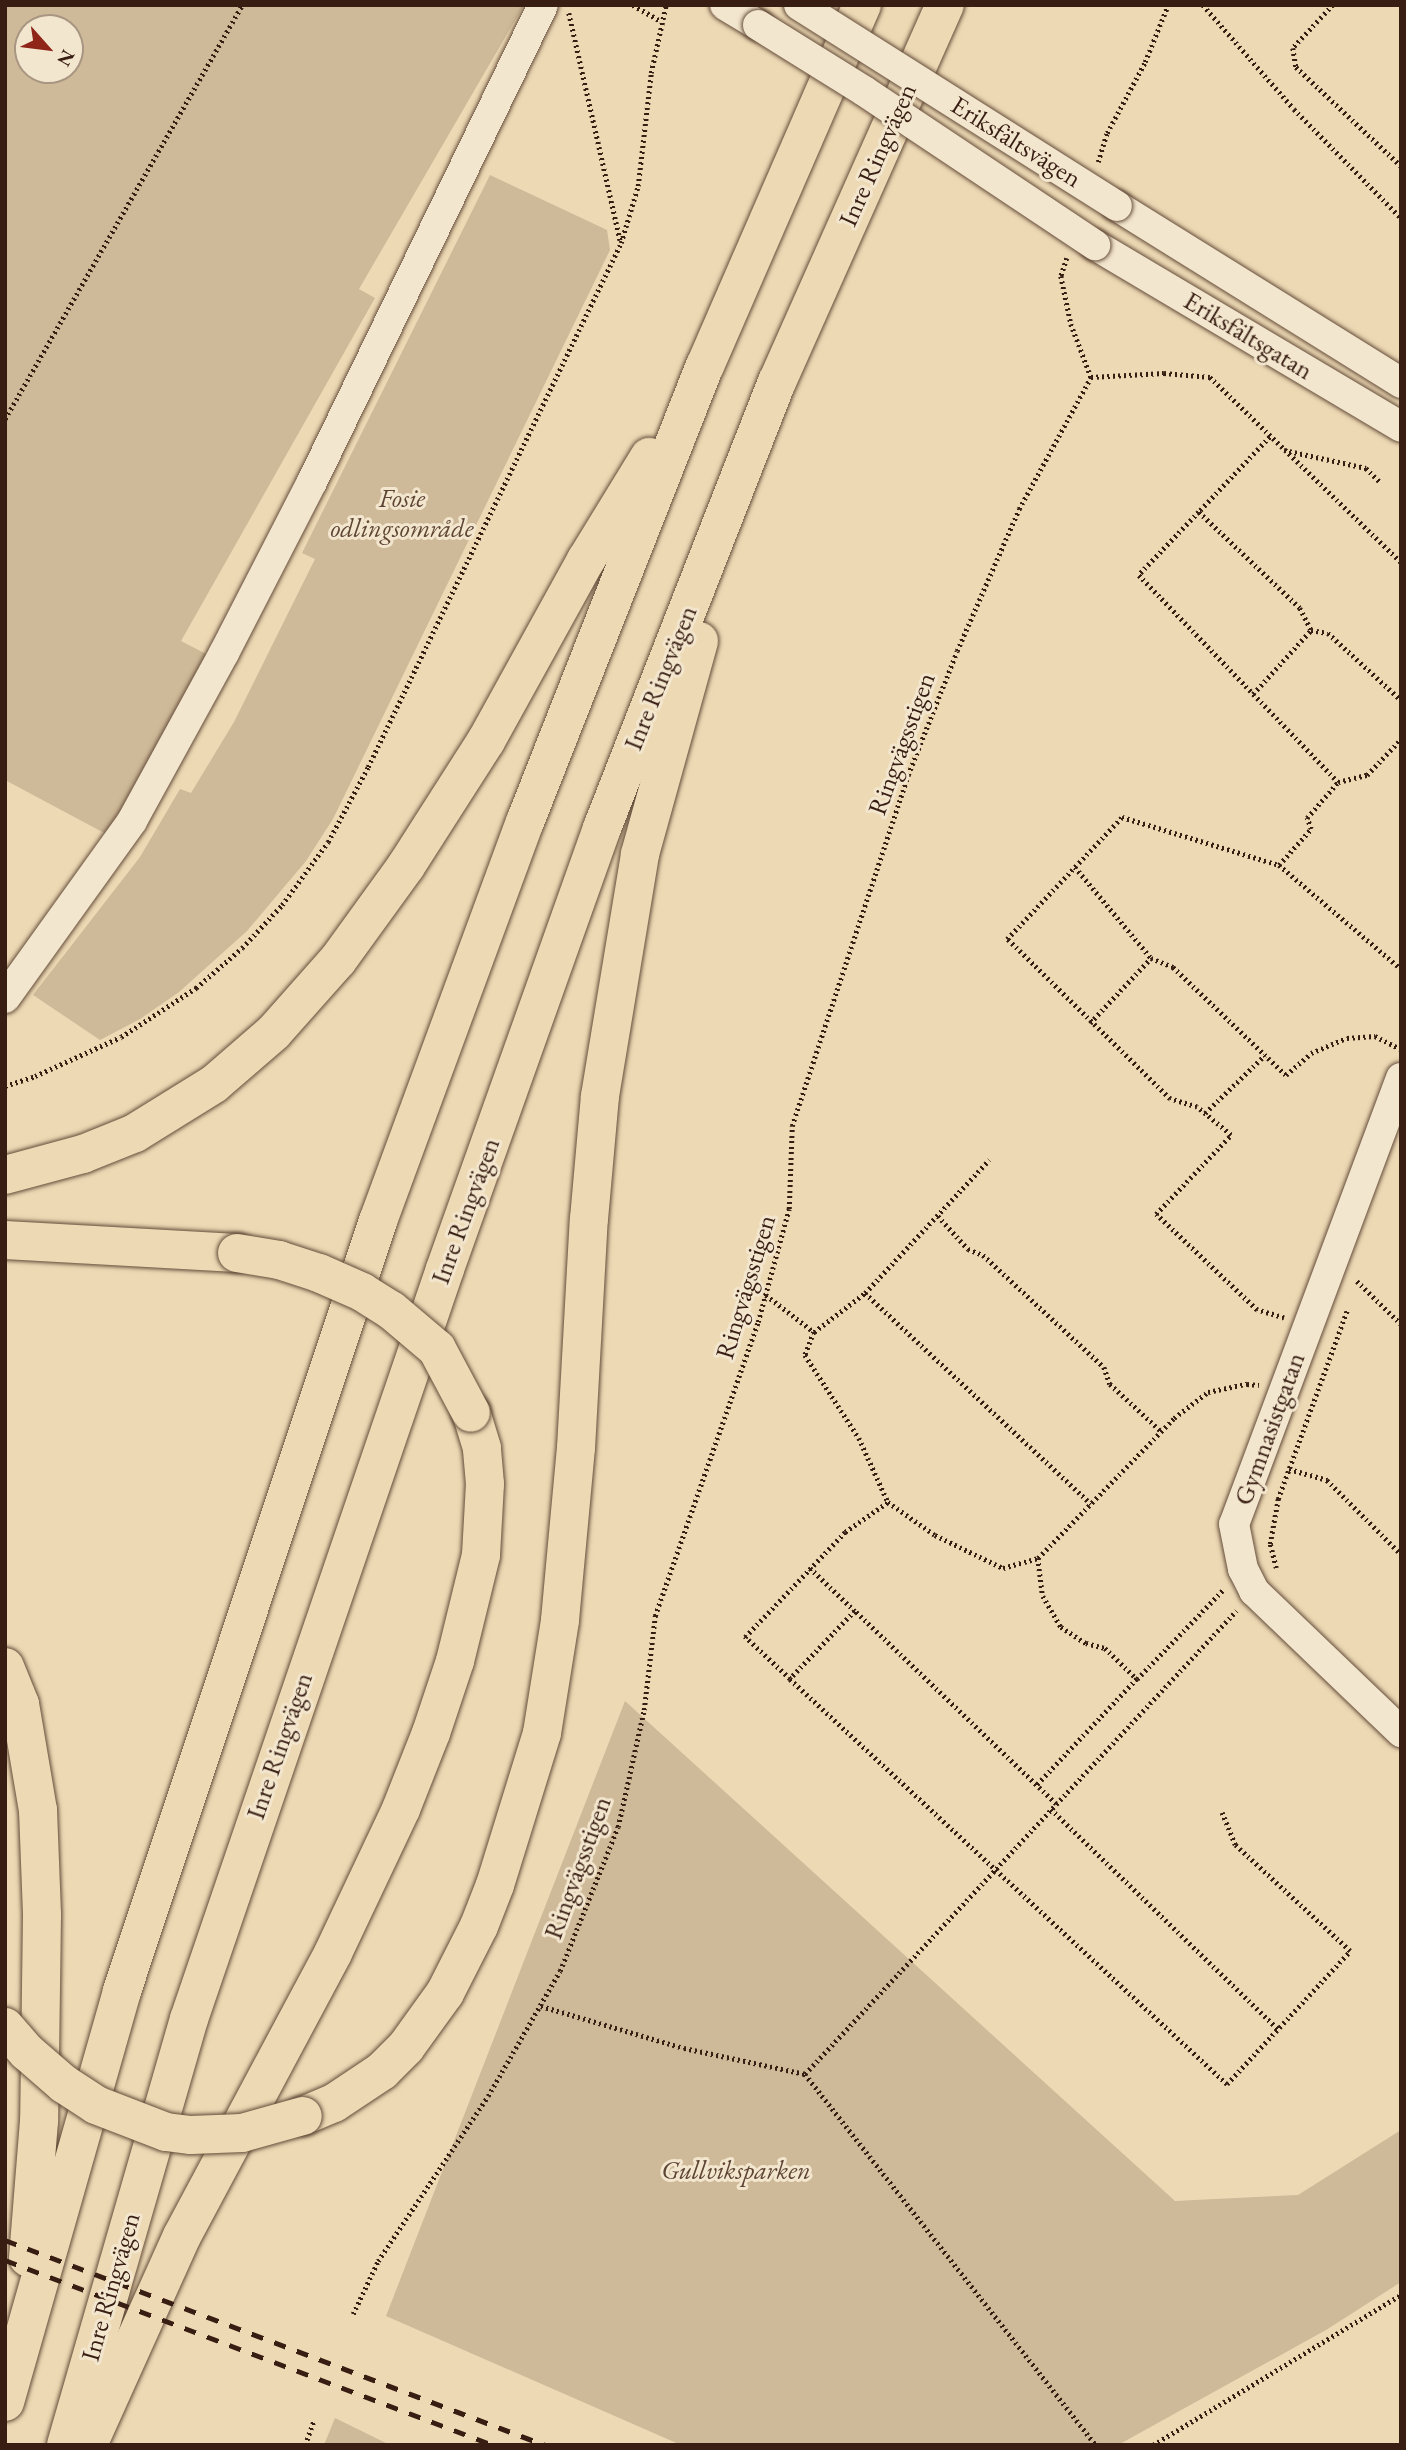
<!DOCTYPE html>
<meta charset="utf-8">
<style>
body{margin:0}
#map{position:relative;width:1406px;height:2450px;overflow:hidden;background:#edd9b4;font-family:"EB Garamond",serif}
div>[style]{position:absolute}
.green>*{inset:0;background:#ceb998}
.path>*{height:4.5px;margin-top:-2.25px;transform-origin:0;background:repeating-linear-gradient(90deg,#371d12 0 2px,transparent 0 5.5px)}
.roads{filter:drop-shadow(0 0 2px #644c3a) drop-shadow(0 0 2px #644c3a)}
.minor>*{height:30px;margin:-15px;padding:0 15px;transform-origin:15px;border-radius:15px;background:#f3e6ce}
.highway>*{height:38px;margin:-19px;padding:0 19px;transform-origin:19px;border-radius:19px;background:#edd9b4}
.rail>*{height:5px;margin-top:-2.5px;transform-origin:0;background:repeating-linear-gradient(90deg,#371d12 0 12px,transparent 0 24px)}
.bridges{filter:drop-shadow(0 0 2px #644c3a) drop-shadow(0 0 2px #644c3a)}
.minor-bridge>*{height:30px;margin:-15px;padding:0 15px;transform-origin:15px;border-radius:15px;background:#f3e6ce}
.highway-bridge>*{height:38px;margin:-19px;padding:0 19px;transform-origin:19px;border-radius:19px;background:#edd9b4}
span{translate:-50% -50%;white-space:nowrap;text-align:center;line-height:1.15;-webkit-text-stroke:6px #f3e6ce;paint-order:stroke}
.street-label{font-size:26px;color:#371d12}
.park-label{font-size:26px;color:#5d4434;font-style:italic}
.frame{position:absolute;inset:0;border:7px solid #371d12;pointer-events:none}
.north{position:absolute;left:14px;top:14px;width:70px;height:70px;box-sizing:border-box;background:#f3e6ce;border:2px solid #a89683;border-radius:50%;rotate:118deg;font-size:19px;font-weight:700;line-height:28px;text-align:center;color:#371d12}
.north::after{content:'';display:block;margin:auto;width:24px;height:32px;background:#8f2418;clip-path:polygon(50% 0,100% 100%,50% 72%,0 100%)}
</style>
<div id="map">
<div class="green">
<i style="clip-path:polygon(evenodd,5px 5px,524px 5px,359px 289px,375px 298px,181px 641px,208px 655px,108px 835px,5px 780px,5px 5px,28px 28px,70px 28px,70px 70px,28px 70px,28px 28px)"></i>
<i style="clip-path:polygon(490px 175px,607px 230px,610px 250px,333px 819px,306px 861px,247px 931px,179px 992px,140px 1019px,100px 1040px,33px 995px,140px 857px,180px 789px,191px 793px,234px 722px,315px 559px,302px 553px)"></i>
<i style="clip-path:polygon(625px 1701px,1175px 2201px,1298px 2195px,1401px 2130px,1401px 2282px,1326px 2330px,1118px 2445px,681px 2445px,386px 2316px)"></i>
<i style="clip-path:polygon(335px 2418px,390px 2445px,324px 2445px)"></i>
</div>
<div class="path">
<i style="left:633px;top:5px;width:32px;rotate:30deg"></i>
<i style="left:1203px;top:5px;width:138px;rotate:48.8deg"></i>
<i style="left:1294px;top:109px;width:153px;rotate:45.5deg"></i>
<i style="left:1333px;top:5px;width:59px;rotate:132.9deg"></i>
<i style="left:1293px;top:48px;width:19px;rotate:81deg"></i>
<i style="left:1296px;top:67px;width:144px;rotate:43.3deg"></i>
<i style="left:569px;top:13px;width:233px;rotate:77.3deg"></i>
<i style="left:1098px;top:162px;width:30px;rotate:-73deg"></i>
<i style="left:1107px;top:133px;width:81px;rotate:-61.8deg"></i>
<i style="left:1145px;top:62px;width:61px;rotate:-68deg"></i>
<i style="left:1067px;top:258px;width:19px;rotate:108deg"></i>
<i style="left:1061px;top:276px;width:49px;rotate:78.2deg"></i>
<i style="left:1071px;top:324px;width:57px;rotate:69.3deg"></i>
<i style="left:1091px;top:377px;width:73px;rotate:-3.1deg"></i>
<i style="left:1164px;top:373px;width:46px;rotate:5deg"></i>
<i style="left:1210px;top:377px;width:266px;rotate:44.1deg"></i>
<i style="left:5px;top:419px;width:477px;rotate:-60.2deg"></i>
<i style="left:1270px;top:437px;width:103px;rotate:133.4deg"></i>
<i style="left:1199px;top:512px;width:139px;rotate:43.5deg"></i>
<i style="left:1300px;top:608px;width:25px;rotate:63deg"></i>
<i style="left:1311px;top:630px;width:17px;rotate:10deg"></i>
<i style="left:1328px;top:633px;width:99px;rotate:42.5deg"></i>
<i style="left:1284px;top:450px;width:84px;rotate:12.4deg"></i>
<i style="left:1366px;top:468px;width:21px;rotate:45deg"></i>
<i style="left:1199px;top:512px;width:87px;rotate:133.6deg"></i>
<i style="left:1139px;top:575px;width:287px;rotate:46.1deg"></i>
<i style="left:1253px;top:694px;width:86px;rotate:-47.8deg"></i>
<i style="left:1279px;top:865px;width:48px;rotate:-48.4deg"></i>
<i style="left:1311px;top:829px;width:12px;rotate:-110deg"></i>
<i style="left:1307px;top:818px;width:48px;rotate:-49.3deg"></i>
<i style="left:1338px;top:782px;width:30px;rotate:-14deg"></i>
<i style="left:1367px;top:775px;width:50px;rotate:-46.6deg"></i>
<i style="left:1075px;top:867px;width:119px;rotate:50.1deg"></i>
<i style="left:1151px;top:958px;width:24px;rotate:22deg"></i>
<i style="left:1173px;top:967px;width:156px;rotate:43.7deg"></i>
<i style="left:1286px;top:1075px;width:33px;rotate:-41deg"></i>
<i style="left:1311px;top:1053px;width:39px;rotate:-23deg"></i>
<i style="left:1347px;top:1038px;width:28px;rotate:-4deg"></i>
<i style="left:1375px;top:1036px;width:29px;rotate:27deg"></i>
<i style="left:1090px;top:1023px;width:89px;rotate:-46.8deg"></i>
<i style="left:5px;top:1086px;width:32px;rotate:-18deg"></i>
<i style="left:35px;top:1076px;width:94px;rotate:-24.4deg"></i>
<i style="left:121px;top:1037px;width:90px;rotate:-33.2deg"></i>
<i style="left:196px;top:988px;width:61px;rotate:-41deg"></i>
<i style="left:242px;top:948px;width:59px;rotate:-47.1deg"></i>
<i style="left:282px;top:905px;width:78px;rotate:-53.9deg"></i>
<i style="left:328px;top:842px;width:85px;rotate:-61.9deg"></i>
<i style="left:368px;top:767px;width:582px;rotate:-64.23deg"></i>
<i style="left:621px;top:243px;width:59px;rotate:-73.4deg"></i>
<i style="left:638px;top:186px;width:114px;rotate:-83.4deg"></i>
<i style="left:651px;top:73px;width:70px;rotate:-77.6deg"></i>
<i style="left:1205px;top:1113px;width:83px;rotate:-44deg"></i>
<i style="left:938px;top:1216px;width:45px;rotate:47.7deg"></i>
<i style="left:968px;top:1249px;width:16px;rotate:22deg"></i>
<i style="left:983px;top:1255px;width:165px;rotate:42.8deg"></i>
<i style="left:1104px;top:1367px;width:18px;rotate:71deg"></i>
<i style="left:1110px;top:1384px;width:69px;rotate:42.7deg"></i>
<i style="left:1357px;top:1281px;width:62px;rotate:44.3deg"></i>
<i style="left:865px;top:1293px;width:309px;rotate:43deg"></i>
<i style="left:766px;top:1295px;width:61px;rotate:37.6deg"></i>
<i style="left:814px;top:1332px;width:64px;rotate:-37.4deg"></i>
<i style="left:865px;top:1293px;width:182px;rotate:-47deg"></i>
<i style="left:1284px;top:1318px;width:28px;rotate:-163deg"></i>
<i style="left:1257px;top:1310px;width:139px;rotate:-136.5deg"></i>
<i style="left:1156px;top:1214px;width:109px;rotate:-46.5deg"></i>
<i style="left:1231px;top:1135px;width:44px;rotate:-140.5deg"></i>
<i style="left:1197px;top:1107px;width:28px;rotate:-163deg"></i>
<i style="left:1170px;top:1099px;width:228px;rotate:-135.5deg"></i>
<i style="left:1007px;top:939px;width:168px;rotate:-46.7deg"></i>
<i style="left:1122px;top:817px;width:164px;rotate:17deg"></i>
<i style="left:1279px;top:865px;width:160px;rotate:40.4deg"></i>
<i style="left:814px;top:1332px;width:25px;rotate:111deg"></i>
<i style="left:805px;top:1355px;width:99px;rotate:57deg"></i>
<i style="left:859px;top:1438px;width:70px;rotate:65.6deg"></i>
<i style="left:1289px;top:1469px;width:40px;rotate:16deg"></i>
<i style="left:1327px;top:1480px;width:105px;rotate:45deg"></i>
<i style="left:1038px;top:1558px;width:195px;rotate:-45.8deg"></i>
<i style="left:1174px;top:1418px;width:43px;rotate:-37.4deg"></i>
<i style="left:1208px;top:1392px;width:40px;rotate:-12deg"></i>
<i style="left:1247px;top:1384px;width:12px;rotate:5deg"></i>
<i style="left:810px;top:1568px;width:62px;rotate:43.7deg"></i>
<i style="left:1276px;top:1568px;width:25px;rotate:-104deg"></i>
<i style="left:1270px;top:1544px;width:46px;rotate:-79.9deg"></i>
<i style="left:1278px;top:1499px;width:201px;rotate:-69.9deg"></i>
<i style="left:790px;top:1679px;width:62px;rotate:-137deg"></i>
<i style="left:745px;top:1637px;width:145px;rotate:-46.4deg"></i>
<i style="left:845px;top:1532px;width:52px;rotate:-34.9deg"></i>
<i style="left:888px;top:1502px;width:57px;rotate:35.1deg"></i>
<i style="left:935px;top:1535px;width:76px;rotate:25.9deg"></i>
<i style="left:1003px;top:1568px;width:36px;rotate:-16deg"></i>
<i style="left:1038px;top:1558px;width:38px;rotate:83deg"></i>
<i style="left:1043px;top:1596px;width:36px;rotate:60deg"></i>
<i style="left:1061px;top:1627px;width:30px;rotate:33deg"></i>
<i style="left:1086px;top:1643px;width:20px;rotate:15deg"></i>
<i style="left:1105px;top:1648px;width:45px;rotate:44.1deg"></i>
<i style="left:1137px;top:1679px;width:146px;rotate:133.3deg"></i>
<i style="left:1137px;top:1679px;width:125px;rotate:-46deg"></i>
<i style="left:1056px;top:1804px;width:279px;rotate:-136.2deg"></i>
<i style="left:855px;top:1611px;width:94px;rotate:133.7deg"></i>
<i style="left:790px;top:1679px;width:596px;rotate:42.82deg"></i>
<i style="left:1227px;top:2084px;width:181px;rotate:-47.2deg"></i>
<i style="left:1350px;top:1951px;width:156px;rotate:-137.3deg"></i>
<i style="left:1235px;top:1845px;width:35px;rotate:-112deg"></i>
<i style="left:1051px;top:1809px;width:316px;rotate:44.1deg"></i>
<i style="left:541px;top:2006px;width:149px;rotate:16.4deg"></i>
<i style="left:684px;top:2048px;width:124px;rotate:12.1deg"></i>
<i style="left:805px;top:2074px;width:472px;rotate:51.9deg"></i>
<i style="left:805px;top:2074px;width:633px;rotate:-47.05deg"></i>
<i style="left:353px;top:2314px;width:59px;rotate:-64.7deg"></i>
<i style="left:378px;top:2261px;width:198px;rotate:-56.3deg"></i>
<i style="left:488px;top:2096px;width:144px;rotate:-60.1deg"></i>
<i style="left:560px;top:1971px;width:155px;rotate:-68.1deg"></i>
<i style="left:618px;top:1827px;width:120px;rotate:-77.5deg"></i>
<i style="left:644px;top:1710px;width:95px;rotate:-83.3deg"></i>
<i style="left:655px;top:1616px;width:312px;rotate:-70.7deg"></i>
<i style="left:758px;top:1322px;width:117px;rotate:-74.7deg"></i>
<i style="left:789px;top:1209px;width:83px;rotate:-87.9deg"></i>
<i style="left:792px;top:1126px;width:370px;rotate:-71.7deg"></i>
<i style="left:908px;top:775px;width:133px;rotate:-68.4deg"></i>
<i style="left:957px;top:651px;width:155px;rotate:-66.4deg"></i>
<i style="left:1019px;top:509px;width:150px;rotate:-61.4deg"></i>
<i style="left:305px;top:2445px;width:27px;rotate:-70deg"></i>
<i style="left:1153px;top:2445px;width:290px;rotate:-31.2deg"></i>
</div>
<div class="roads">
<div class="minor">
<i style="left:725px;top:5px;width:39px;rotate:31deg"></i>
<i style="left:1117px;top:206px;width:335px;rotate:31.9deg"></i>
<i style="left:1095px;top:245px;width:356px;rotate:30.7deg"></i>
<i style="left:5px;top:998px;width:218px;rotate:-54.3deg"></i>
<i style="left:132px;top:821px;width:192px;rotate:-61.3deg"></i>
<i style="left:224px;top:653px;width:192px;rotate:-62.8deg"></i>
<i style="left:312px;top:482px;width:530px;rotate:-64.16deg"></i>
<i style="left:1401px;top:1078px;width:476px;rotate:110.5deg"></i>
<i style="left:1234px;top:1524px;width:46px;rotate:78.7deg"></i>
<i style="left:1243px;top:1569px;width:25px;rotate:63deg"></i>
<i style="left:1254px;top:1591px;width:204px;rotate:43.8deg"></i>
</div>
<div class="highway">
<i style="left:5px;top:1175px;width:81px;rotate:-15.1deg"></i>
<i style="left:83px;top:1154px;width:56px;rotate:-22deg"></i>
<i style="left:135px;top:1133px;width:93px;rotate:-31.8deg"></i>
<i style="left:214px;top:1084px;width:79px;rotate:-40.9deg"></i>
<i style="left:274px;top:1032px;width:96px;rotate:-48.4deg"></i>
<i style="left:338px;top:960px;width:116px;rotate:-54.1deg"></i>
<i style="left:406px;top:866px;width:148px;rotate:-57.4deg"></i>
<i style="left:486px;top:741px;width:207px;rotate:-61.1deg"></i>
<i style="left:586px;top:560px;width:121px;rotate:-58.5deg"></i>
<i style="left:5px;top:1240px;width:232px;rotate:3.2deg"></i>
<i style="left:5px;top:1667px;width:40px;rotate:68deg"></i>
<i style="left:20px;top:1704px;width:108px;rotate:80.4deg"></i>
<i style="left:38px;top:1810px;width:105px;rotate:87.8deg"></i>
<i style="left:42px;top:1915px;width:206px;rotate:90.8deg"></i>
<i style="left:39px;top:2121px;width:137px;rotate:94.6deg"></i>
<i style="left:303px;top:2116px;width:34px;rotate:-23deg"></i>
<i style="left:334px;top:2103px;width:58px;rotate:-33.7deg"></i>
<i style="left:382px;top:2071px;width:34px;rotate:-45deg"></i>
<i style="left:406px;top:2047px;width:67px;rotate:-54.2deg"></i>
<i style="left:445px;top:1993px;width:75px;rotate:-63.1deg"></i>
<i style="left:479px;top:1926px;width:44px;rotate:-68.7deg"></i>
<i style="left:495px;top:1885px;width:159px;rotate:-72.8deg"></i>
<i style="left:542px;top:1733px;width:114px;rotate:-80.9deg"></i>
<i style="left:560px;top:1620px;width:173px;rotate:-84.7deg"></i>
<i style="left:576px;top:1448px;width:229px;rotate:-86.8deg"></i>
<i style="left:589px;top:1219px;width:123px;rotate:-84.9deg"></i>
<i style="left:600px;top:1096px;width:245px;rotate:-80.6deg"></i>
<i style="left:640px;top:854px;width:221px;rotate:-74.5deg"></i>
<i style="left:5px;top:2402px;width:427px;rotate:-74.1deg"></i>
<i style="left:122px;top:1991px;width:811px;rotate:-71.61deg"></i>
<i style="left:378px;top:1221px;width:425px;rotate:-69.8deg"></i>
<i style="left:525px;top:822px;width:490px;rotate:-68.5deg"></i>
<i style="left:705px;top:366px;width:394px;rotate:-66.5deg"></i>
<i style="left:66px;top:2445px;width:443px;rotate:-73.9deg"></i>
<i style="left:189px;top:2019px;width:792px;rotate:-71.15deg"></i>
<i style="left:445px;top:1269px;width:468px;rotate:-70.4deg"></i>
<i style="left:602px;top:828px;width:479px;rotate:-68.6deg"></i>
<i style="left:777px;top:382px;width:413px;rotate:-66deg"></i>
<i style="left:88px;top:2445px;width:229px;rotate:-65.8deg"></i>
<i style="left:182px;top:2236px;width:321px;rotate:-61.9deg"></i>
<i style="left:333px;top:1953px;width:159px;rotate:-64.7deg"></i>
<i style="left:401px;top:1809px;width:82px;rotate:-68.5deg"></i>
<i style="left:431px;top:1733px;width:76px;rotate:-71.6deg"></i>
<i style="left:455px;top:1661px;width:109px;rotate:-76.2deg"></i>
<i style="left:481px;top:1555px;width:71px;rotate:-86.8deg"></i>
<i style="left:485px;top:1484px;width:36px;rotate:-95deg"></i>
<i style="left:482px;top:1448px;width:37px;rotate:-107deg"></i>
</div>
</div>
<div class="rail">
<i style="left:5px;top:2240px;width:578px;rotate:20.79deg"></i>
<i style="left:5px;top:2260px;width:522px;rotate:20.76deg"></i>
</div>
<div class="bridges">
<div class="minor-bridge">
<i style="left:799px;top:5px;width:376px;rotate:32.3deg"></i>
<i style="left:758px;top:25px;width:125px;rotate:31.9deg"></i>
<i style="left:864px;top:91px;width:278px;rotate:33.7deg"></i>
</div>
<div class="highway-bridge">
<i style="left:237px;top:1253px;width:43px;rotate:9.5deg"></i>
<i style="left:279px;top:1260px;width:42px;rotate:18deg"></i>
<i style="left:319px;top:1273px;width:47px;rotate:23.8deg"></i>
<i style="left:362px;top:1292px;width:34px;rotate:32deg"></i>
<i style="left:391px;top:1310px;width:60px;rotate:40.3deg"></i>
<i style="left:437px;top:1349px;width:72px;rotate:62deg"></i>
<i style="left:5px;top:2027px;width:33px;rotate:49deg"></i>
<i style="left:27px;top:2052px;width:49px;rotate:40.9deg"></i>
<i style="left:64px;top:2084px;width:38px;rotate:33deg"></i>
<i style="left:96px;top:2105px;width:75px;rotate:21.1deg"></i>
<i style="left:166px;top:2132px;width:25px;rotate:7deg"></i>
<i style="left:191px;top:2135px;width:51px;rotate:-2.2deg"></i>
<i style="left:242px;top:2133px;width:63px;rotate:-15.6deg"></i>
</div>
</div>
<div class="street-label">
<span style="left:1016px;top:142px;rotate:32deg">Eriksfältsvägen</span>
<span style="left:878px;top:155px;rotate:-66deg">Inre Ringvägen</span>
<span style="left:1248px;top:336px;rotate:31deg">Eriksfältsgatan</span>
<span style="left:661px;top:678px;rotate:-68deg">Inre Ringvägen</span>
<span style="left:902px;top:744px;rotate:-70deg">Ringvägsstigen</span>
<span style="left:466px;top:1211px;rotate:-70deg">Inre Ringvägen</span>
<span style="left:746px;top:1287px;rotate:-73deg">Ringvägsstigen</span>
<span style="left:1270px;top:1429px;rotate:-70deg">Gymnasistgatan</span>
<span style="left:280px;top:1746px;rotate:-71deg">Inre Ringvägen</span>
<span style="left:578px;top:1868px;rotate:-70deg">Ringvägsstigen</span>
<span style="left:111px;top:2287px;rotate:-74deg">Inre Ringvägen</span>
</div>
<div class="park-label">
<span style="left:402px;top:514px">Fosie<br>odlingsområde</span>
<span style="left:736px;top:2171px">Gullviksparken</span>
</div>
<div class="frame"></div>
<div class="north">N</div>
</div>
